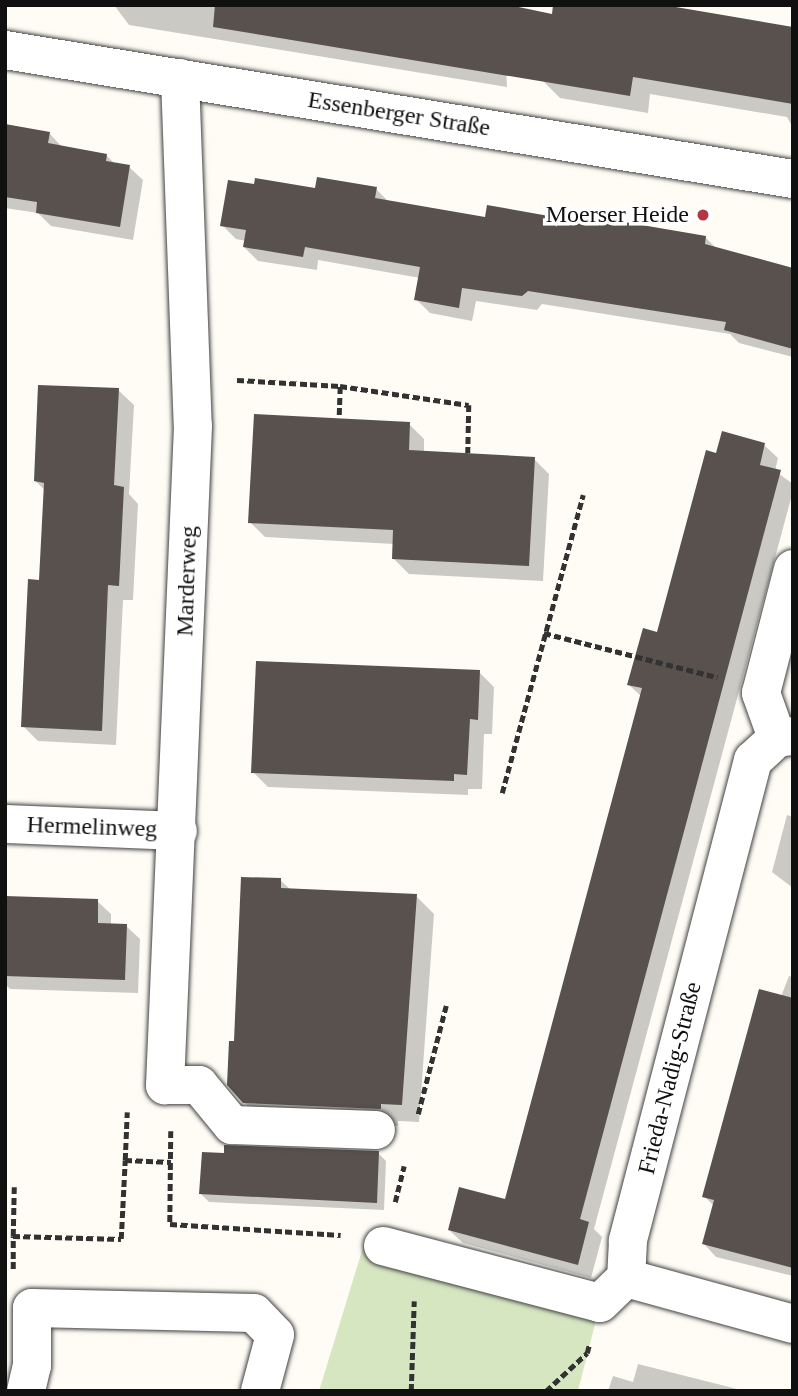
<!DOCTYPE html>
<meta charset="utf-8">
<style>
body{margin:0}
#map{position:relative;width:798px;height:1396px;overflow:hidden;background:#fefcf5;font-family:Georgia,serif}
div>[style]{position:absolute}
.green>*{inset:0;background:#d6e6c1}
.shadow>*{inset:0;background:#0003}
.building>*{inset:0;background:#58514e}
.path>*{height:4.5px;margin-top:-2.25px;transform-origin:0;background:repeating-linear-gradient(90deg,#323232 0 7px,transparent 0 10.5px)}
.roads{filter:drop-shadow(0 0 2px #434343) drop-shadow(0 0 2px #434343)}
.minor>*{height:38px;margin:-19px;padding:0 19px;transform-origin:19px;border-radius:19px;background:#fff}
.dots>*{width:19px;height:19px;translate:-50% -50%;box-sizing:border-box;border:4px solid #fff;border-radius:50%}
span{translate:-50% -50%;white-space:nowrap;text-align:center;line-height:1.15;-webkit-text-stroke:7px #fff;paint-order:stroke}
.street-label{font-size:24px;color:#101010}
.poi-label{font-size:24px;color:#101010}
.right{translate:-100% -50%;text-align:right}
.frame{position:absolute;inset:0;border:7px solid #101010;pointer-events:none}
</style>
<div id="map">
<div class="green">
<i style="clip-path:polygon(365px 1241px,596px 1320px,578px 1391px,319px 1391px)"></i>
</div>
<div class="shadow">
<i style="clip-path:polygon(114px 5px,503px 5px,507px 87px,129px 25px)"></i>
<i style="clip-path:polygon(793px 56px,793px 128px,787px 117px,650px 94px,648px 113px,560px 98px,542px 80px)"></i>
<i style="clip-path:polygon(5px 126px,49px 133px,63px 148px,107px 156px,115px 164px,129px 167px,143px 180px,133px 240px,51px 226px,38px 213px,5px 208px)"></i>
<i style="clip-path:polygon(376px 189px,390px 203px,485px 218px,705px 237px,717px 249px,793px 270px,793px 357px,739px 343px,730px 334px,542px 304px,537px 310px,476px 301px,472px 321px,430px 313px,416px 299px,420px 278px,318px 260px,317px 270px,258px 261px,244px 247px,246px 241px,236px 239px,222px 225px,316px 190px)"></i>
<i style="clip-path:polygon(118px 390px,134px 405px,129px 494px,138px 504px,133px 600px,123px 600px,116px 745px,38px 741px,23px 726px,41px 582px,46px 491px,35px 481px)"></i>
<i style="clip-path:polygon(409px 424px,424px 439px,424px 453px,534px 459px,549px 474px,543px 581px,409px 574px,394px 559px,394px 544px,265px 537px,250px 522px)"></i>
<i style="clip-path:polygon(764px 445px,778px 458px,775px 471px,793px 484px,793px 491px,594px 1229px,602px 1237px,591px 1278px,463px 1243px,449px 1230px,506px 1202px,642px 697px,629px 685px)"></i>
<i style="clip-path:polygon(479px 672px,494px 687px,492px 734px,484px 734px,482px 789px,468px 789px,468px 795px,268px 787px,253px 772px)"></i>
<i style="clip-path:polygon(787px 815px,793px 817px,793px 888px,772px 872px)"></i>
<i style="clip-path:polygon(280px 880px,291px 890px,416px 896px,434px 914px,419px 1122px,398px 1121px,398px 1126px,262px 1121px,244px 1102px,235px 1043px)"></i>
<i style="clip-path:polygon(5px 898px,97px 901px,111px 914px,111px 925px,126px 926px,140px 939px,138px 993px,10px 989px,5px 984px)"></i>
<i style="clip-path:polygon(789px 976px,793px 977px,793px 1276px,716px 1257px,704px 1244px,714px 1206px,704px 1196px)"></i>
<i style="clip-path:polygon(378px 1153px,386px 1161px,384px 1210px,209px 1202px,201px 1194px)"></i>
<i style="clip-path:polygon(638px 1364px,741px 1390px,742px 1391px,608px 1391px,613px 1376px,633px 1382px)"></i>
</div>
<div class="building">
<i style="clip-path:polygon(215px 5px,509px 5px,552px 14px,553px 5px,664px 5px,793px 27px,793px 104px,633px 77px,630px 96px,213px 27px)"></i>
<i style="clip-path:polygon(5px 124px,50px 132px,48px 143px,107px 154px,106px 161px,130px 165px,120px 227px,36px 213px,37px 202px,5px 197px)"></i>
<i style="clip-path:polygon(317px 177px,377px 187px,375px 198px,485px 217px,487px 205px,594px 224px,595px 217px,706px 236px,705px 244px,793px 268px,793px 349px,724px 330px,726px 322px,528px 291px,522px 296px,462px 288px,459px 308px,414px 300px,420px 267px,305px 247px,303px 257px,243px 247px,246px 230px,220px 226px,228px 180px,254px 184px,255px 178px,315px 188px)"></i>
<i style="clip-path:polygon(38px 385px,119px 388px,114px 485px,124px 487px,119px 586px,108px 585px,102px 731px,21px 727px,28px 579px,39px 580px,44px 483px,34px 481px)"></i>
<i style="clip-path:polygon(254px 414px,410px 422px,409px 450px,535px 457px,529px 566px,392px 559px,393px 530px,248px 523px)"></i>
<i style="clip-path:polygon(722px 431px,765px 443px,760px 465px,781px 470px,580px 1219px,589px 1222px,578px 1265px,448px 1230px,459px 1187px,505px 1199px,642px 688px,627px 685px,643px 628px,657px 632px,706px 450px,716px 453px)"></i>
<i style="clip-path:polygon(256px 661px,480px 670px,478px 720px,470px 719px,467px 775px,454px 774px,454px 781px,251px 773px)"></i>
<i style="clip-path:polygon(241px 877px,281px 878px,281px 888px,417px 894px,402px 1105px,381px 1104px,381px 1109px,243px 1103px,227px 1085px,229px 1041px,234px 1041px)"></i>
<i style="clip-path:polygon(5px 896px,98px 899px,98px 923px,127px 924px,125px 980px,5px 976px)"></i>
<i style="clip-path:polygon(759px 989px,793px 998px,793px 1268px,702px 1244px,714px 1200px,702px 1197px)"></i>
<i style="clip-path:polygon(224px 1145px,379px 1151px,377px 1203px,199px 1194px,202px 1152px,224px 1153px)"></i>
</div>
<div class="path">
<i style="left:237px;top:380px;width:103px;rotate:3.3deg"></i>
<i style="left:340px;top:386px;width:130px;rotate:8.4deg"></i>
<i style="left:469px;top:405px;width:48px;rotate:91.2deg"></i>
<i style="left:339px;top:415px;width:29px;rotate:-88deg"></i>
<i style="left:544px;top:633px;width:179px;rotate:14.3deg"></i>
<i style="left:502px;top:793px;width:309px;rotate:-74.8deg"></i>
<i style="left:418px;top:1114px;width:112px;rotate:-75.5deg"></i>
<i style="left:171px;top:1131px;width:93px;rotate:90.6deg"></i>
<i style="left:170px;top:1224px;width:171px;rotate:3.7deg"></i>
<i style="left:125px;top:1160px;width:48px;rotate:-87.6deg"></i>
<i style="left:395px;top:1202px;width:37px;rotate:-76deg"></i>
<i style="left:13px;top:1236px;width:49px;rotate:-88.8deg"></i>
<i style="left:13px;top:1269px;width:33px;rotate:-90deg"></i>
<i style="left:13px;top:1236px;width:108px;rotate:1.6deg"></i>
<i style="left:121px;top:1239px;width:79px;rotate:-87.1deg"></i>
<i style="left:125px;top:1160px;width:46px;rotate:2.5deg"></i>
<i style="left:411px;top:1391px;width:90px;rotate:-88.1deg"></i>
<i style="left:546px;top:1391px;width:56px;rotate:-42.8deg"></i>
<i style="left:587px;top:1353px;width:8px;rotate:-76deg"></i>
</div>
<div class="roads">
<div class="minor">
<i style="left:5px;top:50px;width:798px;rotate:9.3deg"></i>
<i style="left:180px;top:78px;width:348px;rotate:87.9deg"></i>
<i style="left:193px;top:426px;width:660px;rotate:92.43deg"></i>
<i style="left:165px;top:1085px;width:34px"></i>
<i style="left:199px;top:1085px;width:52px;rotate:50.5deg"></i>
<i style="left:232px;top:1125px;width:144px;rotate:2deg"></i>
<i style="left:793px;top:736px;width:16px;rotate:173deg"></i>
<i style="left:777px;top:738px;width:33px;rotate:137deg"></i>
<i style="left:753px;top:760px;width:497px;rotate:104.6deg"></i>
<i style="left:628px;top:1241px;width:37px;rotate:93deg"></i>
<i style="left:626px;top:1278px;width:173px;rotate:15.4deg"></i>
<i style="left:777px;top:738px;width:48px;rotate:-109.6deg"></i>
<i style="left:761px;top:693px;width:128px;rotate:-75.5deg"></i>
<i style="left:5px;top:824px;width:173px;rotate:2.3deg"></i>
<i style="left:383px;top:1246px;width:224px;rotate:14.7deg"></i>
<i style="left:600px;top:1303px;width:36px;rotate:-44deg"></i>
<i style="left:26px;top:1391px;width:26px;rotate:-77deg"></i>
<i style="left:32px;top:1366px;width:58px;rotate:-90deg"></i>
<i style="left:32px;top:1308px;width:222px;rotate:1.3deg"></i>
<i style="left:254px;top:1313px;width:30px;rotate:46deg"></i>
<i style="left:275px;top:1335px;width:58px;rotate:105deg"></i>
</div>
</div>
<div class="dots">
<i style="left:703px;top:215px;background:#b23743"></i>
</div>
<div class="street-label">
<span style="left:399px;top:114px;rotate:9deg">Essenberger Straße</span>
<span style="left:187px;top:581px;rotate:-88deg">Marderweg</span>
<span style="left:92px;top:827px;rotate:2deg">Hermelinweg</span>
<span style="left:670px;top:1078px;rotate:-76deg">Frieda-Nadig-Straße</span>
</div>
<div class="poi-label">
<span class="right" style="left:689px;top:215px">Moerser Heide</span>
</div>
<div class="frame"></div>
</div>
